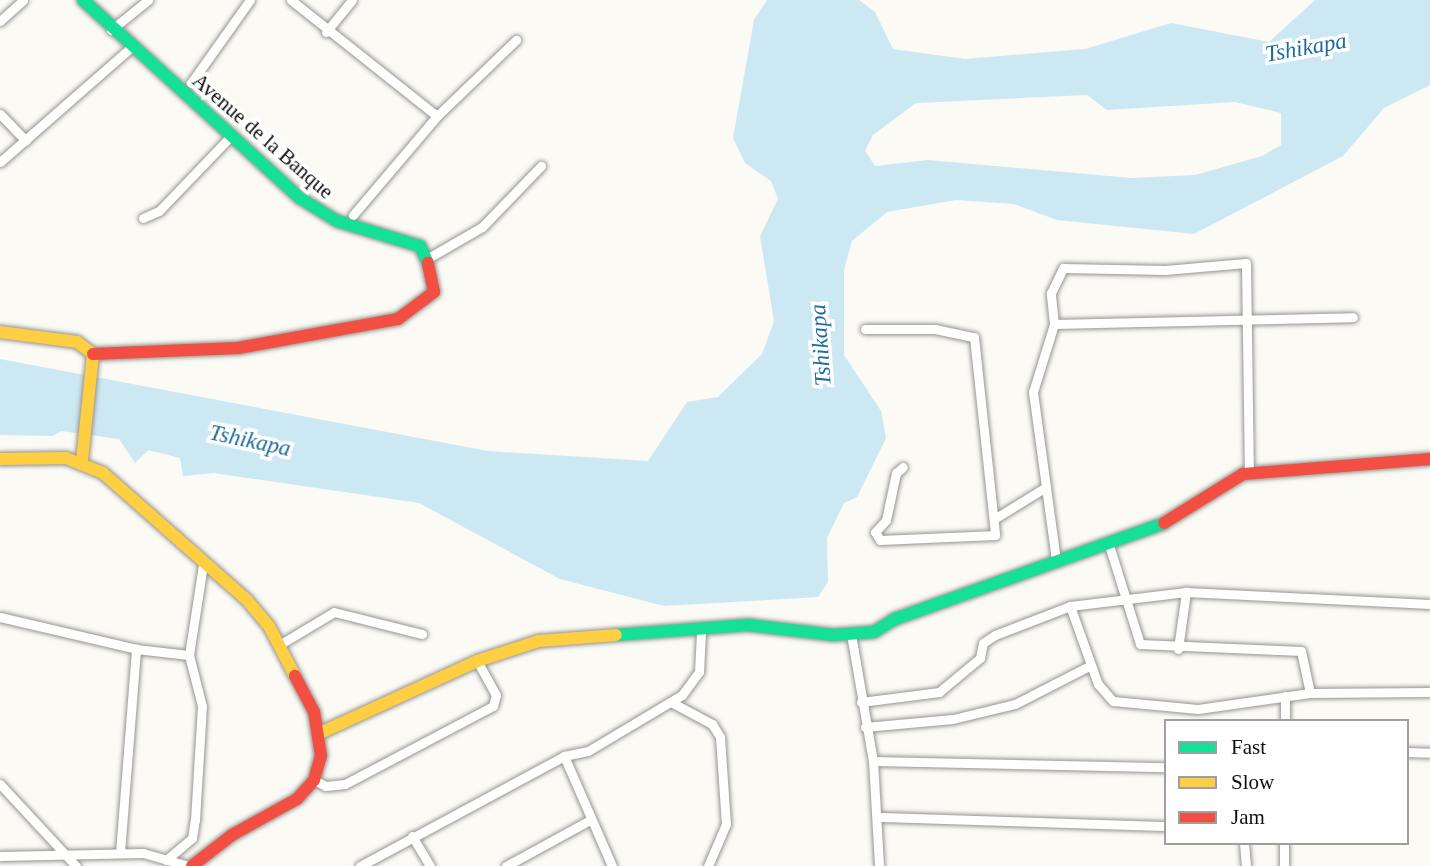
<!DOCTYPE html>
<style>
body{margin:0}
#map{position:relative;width:1430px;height:866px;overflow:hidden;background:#fbfaf4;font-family:Georgia,serif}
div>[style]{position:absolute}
.water>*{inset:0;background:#cce8f3}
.roads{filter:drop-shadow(0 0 2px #959592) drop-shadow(0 0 2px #959592)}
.street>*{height:9px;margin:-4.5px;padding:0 4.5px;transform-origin:4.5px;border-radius:4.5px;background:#fefefd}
.fast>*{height:12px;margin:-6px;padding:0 6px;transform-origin:6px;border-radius:6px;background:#16e098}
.slow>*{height:12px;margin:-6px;padding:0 6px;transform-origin:6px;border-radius:6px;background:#ffcf43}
.jam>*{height:12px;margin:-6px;padding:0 6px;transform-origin:6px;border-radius:6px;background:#f24e42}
span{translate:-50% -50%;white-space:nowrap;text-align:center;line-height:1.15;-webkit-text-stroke:7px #fff;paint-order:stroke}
.street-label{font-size:21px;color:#0f0f0f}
.water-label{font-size:23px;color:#1d6c9b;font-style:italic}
.legend{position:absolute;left:1164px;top:719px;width:245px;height:126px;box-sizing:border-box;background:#fff;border:2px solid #9f9f9f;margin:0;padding:9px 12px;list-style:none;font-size:21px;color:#0f0f0f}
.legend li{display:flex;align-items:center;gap:14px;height:35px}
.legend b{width:35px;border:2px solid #9f9f9f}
</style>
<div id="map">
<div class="water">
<i style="clip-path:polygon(evenodd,767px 0,859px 0,875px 12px,893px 49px,965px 59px,1085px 49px,1171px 23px,1269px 42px,1315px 0,1430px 0,1430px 85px,1384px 108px,1343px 156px,1194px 234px,1057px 220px,1014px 204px,956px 200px,887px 212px,852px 241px,844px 270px,844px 355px,881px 411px,886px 438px,857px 497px,844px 503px,827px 538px,828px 582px,818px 597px,664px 606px,560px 579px,419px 503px,214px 473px,183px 476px,180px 458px,148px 450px,135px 463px,119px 439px,61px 431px,53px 436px,0 435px,0 359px,488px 451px,648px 461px,687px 402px,718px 397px,762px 354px,774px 321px,760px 236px,778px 199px,771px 181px,745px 163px,733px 138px,754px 20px,767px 0,1087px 95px,1107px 110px,1235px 102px,1281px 113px,1281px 145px,1262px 156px,1195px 175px,1131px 178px,928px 160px,875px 166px,865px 151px,873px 135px,916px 103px,1087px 95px)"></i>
</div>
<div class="roads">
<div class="street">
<i style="left:291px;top:0;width:186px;rotate:38.5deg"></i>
<i style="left:437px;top:116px;width:130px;rotate:130.3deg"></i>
<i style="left:0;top:21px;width:31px;rotate:-42deg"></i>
<i style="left:111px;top:30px;width:48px;rotate:-39deg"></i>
<i style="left:326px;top:32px;width:41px;rotate:-50.9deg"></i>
<i style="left:191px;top:83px;width:102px;rotate:-54.6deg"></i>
<i style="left:0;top:114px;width:37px;rotate:46deg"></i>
<i style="left:437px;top:116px;width:110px;rotate:-43.9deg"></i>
<i style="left:0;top:162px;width:173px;rotate:-41.2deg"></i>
<i style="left:143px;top:218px;width:17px;rotate:-24deg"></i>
<i style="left:159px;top:211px;width:103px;rotate:-46.2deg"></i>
<i style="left:430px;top:257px;width:60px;rotate:-30deg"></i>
<i style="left:482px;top:227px;width:85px;rotate:-46deg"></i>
<i style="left:1054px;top:324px;width:299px;rotate:-1.3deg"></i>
<i style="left:865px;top:329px;width:70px"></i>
<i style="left:935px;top:329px;width:40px;rotate:12deg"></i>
<i style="left:974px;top:337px;width:199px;rotate:83.9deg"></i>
<i style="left:995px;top:535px;width:115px;rotate:177.5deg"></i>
<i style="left:880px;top:540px;width:9px;rotate:-122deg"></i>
<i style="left:875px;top:532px;width:16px;rotate:-47deg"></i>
<i style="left:886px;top:520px;width:48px;rotate:-78deg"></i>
<i style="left:896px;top:473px;width:9px;rotate:-41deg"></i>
<i style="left:994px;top:519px;width:61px;rotate:-31.6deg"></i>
<i style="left:1109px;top:545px;width:104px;rotate:72.6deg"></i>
<i style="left:1140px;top:644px;width:161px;rotate:2.5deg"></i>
<i style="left:1301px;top:651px;width:43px;rotate:77.9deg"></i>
<i style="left:1056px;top:560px;width:170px;rotate:-97.8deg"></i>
<i style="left:1033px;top:392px;width:71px;rotate:-72.8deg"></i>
<i style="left:1054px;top:324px;width:31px;rotate:-96deg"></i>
<i style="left:1051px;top:293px;width:28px;rotate:-64deg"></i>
<i style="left:1063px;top:268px;width:102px;rotate:1.1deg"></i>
<i style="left:1165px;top:270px;width:81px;rotate:-4.9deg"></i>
<i style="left:1246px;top:263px;width:209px;rotate:89.2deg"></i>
<i style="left:1070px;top:606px;width:83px;rotate:70.3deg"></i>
<i style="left:1098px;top:684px;width:23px;rotate:49deg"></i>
<i style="left:1113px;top:701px;width:85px;rotate:5.4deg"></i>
<i style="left:1198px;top:709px;width:113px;rotate:-8.1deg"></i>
<i style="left:1310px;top:693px;width:120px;rotate:-0.5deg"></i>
<i style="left:0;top:617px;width:140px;rotate:13.2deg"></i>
<i style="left:136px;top:649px;width:53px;rotate:6.5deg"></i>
<i style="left:851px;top:634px;width:129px;rotate:80.2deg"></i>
<i style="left:873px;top:761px;width:105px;rotate:86.7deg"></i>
<i style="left:279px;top:645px;width:64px;rotate:-31deg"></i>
<i style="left:334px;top:612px;width:91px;rotate:14deg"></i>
<i style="left:1178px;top:649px;width:58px;rotate:-82deg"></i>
<i style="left:1285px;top:696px;width:25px;rotate:90deg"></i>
<i style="left:671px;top:702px;width:47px;rotate:28.2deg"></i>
<i style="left:712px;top:724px;width:15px;rotate:58deg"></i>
<i style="left:720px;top:737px;width:87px;rotate:86.1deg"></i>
<i style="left:726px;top:824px;width:46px;rotate:113.2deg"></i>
<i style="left:861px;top:702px;width:79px;rotate:-7.3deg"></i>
<i style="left:939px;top:692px;width:53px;rotate:-39.7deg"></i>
<i style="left:980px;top:658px;width:15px;rotate:-79deg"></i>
<i style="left:983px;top:643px;width:14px;rotate:-34deg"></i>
<i style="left:995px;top:635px;width:80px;rotate:-21.1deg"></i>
<i style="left:1070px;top:606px;width:117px;rotate:-6.9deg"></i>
<i style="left:1186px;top:592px;width:244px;rotate:2.8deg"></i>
<i style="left:865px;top:727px;width:88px;rotate:-5.2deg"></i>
<i style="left:953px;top:719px;width:64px;rotate:-13.6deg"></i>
<i style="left:1015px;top:704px;width:85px;rotate:-27.2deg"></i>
<i style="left:1407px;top:752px;width:23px;rotate:2deg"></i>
<i style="left:564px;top:756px;width:120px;rotate:66.4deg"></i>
<i style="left:873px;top:761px;width:293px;rotate:1.2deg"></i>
<i style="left:314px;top:780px;width:13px;rotate:27deg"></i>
<i style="left:326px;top:786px;width:19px;rotate:-6deg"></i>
<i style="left:345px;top:784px;width:167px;rotate:-27.8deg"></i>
<i style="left:493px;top:706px;width:11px;rotate:-75deg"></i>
<i style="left:496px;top:695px;width:39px;rotate:-119deg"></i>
<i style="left:0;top:784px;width:112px;rotate:47.2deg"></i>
<i style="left:879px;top:817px;width:287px;rotate:1.8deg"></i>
<i style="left:412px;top:836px;width:35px;rotate:59deg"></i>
<i style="left:1244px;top:843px;width:23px;rotate:85deg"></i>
<i style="left:120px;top:853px;width:205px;rotate:-85.5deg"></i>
<i style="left:0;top:856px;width:143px;rotate:-1.2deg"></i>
<i style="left:143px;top:853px;width:48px;rotate:15.8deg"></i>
<i style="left:166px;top:860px;width:34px;rotate:-40deg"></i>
<i style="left:192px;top:838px;width:18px;rotate:-81deg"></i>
<i style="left:195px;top:820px;width:114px;rotate:-86.5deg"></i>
<i style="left:202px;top:706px;width:53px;rotate:-104.3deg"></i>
<i style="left:189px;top:655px;width:91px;rotate:-81.2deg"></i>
<i style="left:360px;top:866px;width:232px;rotate:-28.3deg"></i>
<i style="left:564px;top:756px;width:25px;rotate:-12deg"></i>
<i style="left:588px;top:751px;width:109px;rotate:-30.8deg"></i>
<i style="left:682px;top:695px;width:29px;rotate:-54deg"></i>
<i style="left:699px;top:672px;width:40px;rotate:-87.1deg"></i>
<i style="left:506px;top:866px;width:96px;rotate:-28.7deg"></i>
<i style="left:1284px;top:866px;width:23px;rotate:-90deg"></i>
</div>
<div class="fast">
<i style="left:83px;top:0;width:294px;rotate:42.4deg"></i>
<i style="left:300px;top:198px;width:44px;rotate:31.9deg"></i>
<i style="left:337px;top:221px;width:87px;rotate:16.8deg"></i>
<i style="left:420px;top:246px;width:19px;rotate:65deg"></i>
<i style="left:616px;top:635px;width:132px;rotate:-4.3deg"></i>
<i style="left:748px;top:625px;width:86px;rotate:6.7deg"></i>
<i style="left:833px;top:635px;width:41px;rotate:-4.2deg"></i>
<i style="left:874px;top:632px;width:25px;rotate:-32deg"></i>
<i style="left:895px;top:619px;width:286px;rotate:-19.6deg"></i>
</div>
<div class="slow">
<i style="left:0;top:332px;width:78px;rotate:7.4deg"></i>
<i style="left:77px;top:342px;width:20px;rotate:37deg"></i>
<i style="left:93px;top:354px;width:108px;rotate:95.9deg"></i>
<i style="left:0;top:459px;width:66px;rotate:-0.9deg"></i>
<i style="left:66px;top:458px;width:40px;rotate:22deg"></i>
<i style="left:103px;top:473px;width:192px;rotate:41.4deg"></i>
<i style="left:247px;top:600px;width:34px;rotate:50deg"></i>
<i style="left:269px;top:626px;width:56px;rotate:62.5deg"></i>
<i style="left:320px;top:733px;width:173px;rotate:-24.6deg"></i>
<i style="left:477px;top:661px;width:65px;rotate:-17.9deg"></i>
<i style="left:539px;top:641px;width:77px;rotate:-4.5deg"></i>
</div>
<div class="jam">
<i style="left:93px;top:354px;width:145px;rotate:-2.4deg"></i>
<i style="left:238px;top:348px;width:163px;rotate:-10.3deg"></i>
<i style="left:398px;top:319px;width:45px;rotate:-36.9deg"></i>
<i style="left:434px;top:292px;width:30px;rotate:-102deg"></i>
<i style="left:1164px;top:523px;width:93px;rotate:-31.8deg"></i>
<i style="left:1243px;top:474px;width:188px;rotate:-4.6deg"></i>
<i style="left:192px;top:866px;width:51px;rotate:-37.8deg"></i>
<i style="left:232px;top:835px;width:74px;rotate:-29deg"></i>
<i style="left:297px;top:799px;width:25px;rotate:-48deg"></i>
<i style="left:314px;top:780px;width:25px;rotate:-74deg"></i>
<i style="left:321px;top:756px;width:45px;rotate:-99deg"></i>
<i style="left:314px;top:712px;width:41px;rotate:-117.8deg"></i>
</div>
</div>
<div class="street-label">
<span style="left:263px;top:136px;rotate:41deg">Avenue de la Banque</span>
</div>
<div class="water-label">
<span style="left:1306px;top:48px;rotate:-10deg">Tshikapa</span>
<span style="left:821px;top:345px;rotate:-94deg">Tshikapa</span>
<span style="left:250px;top:441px;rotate:12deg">Tshikapa</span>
</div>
<ul class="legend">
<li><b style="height:9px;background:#16e098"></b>Fast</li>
<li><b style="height:9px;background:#ffcf43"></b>Slow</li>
<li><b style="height:9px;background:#f24e42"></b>Jam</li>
</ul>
</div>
